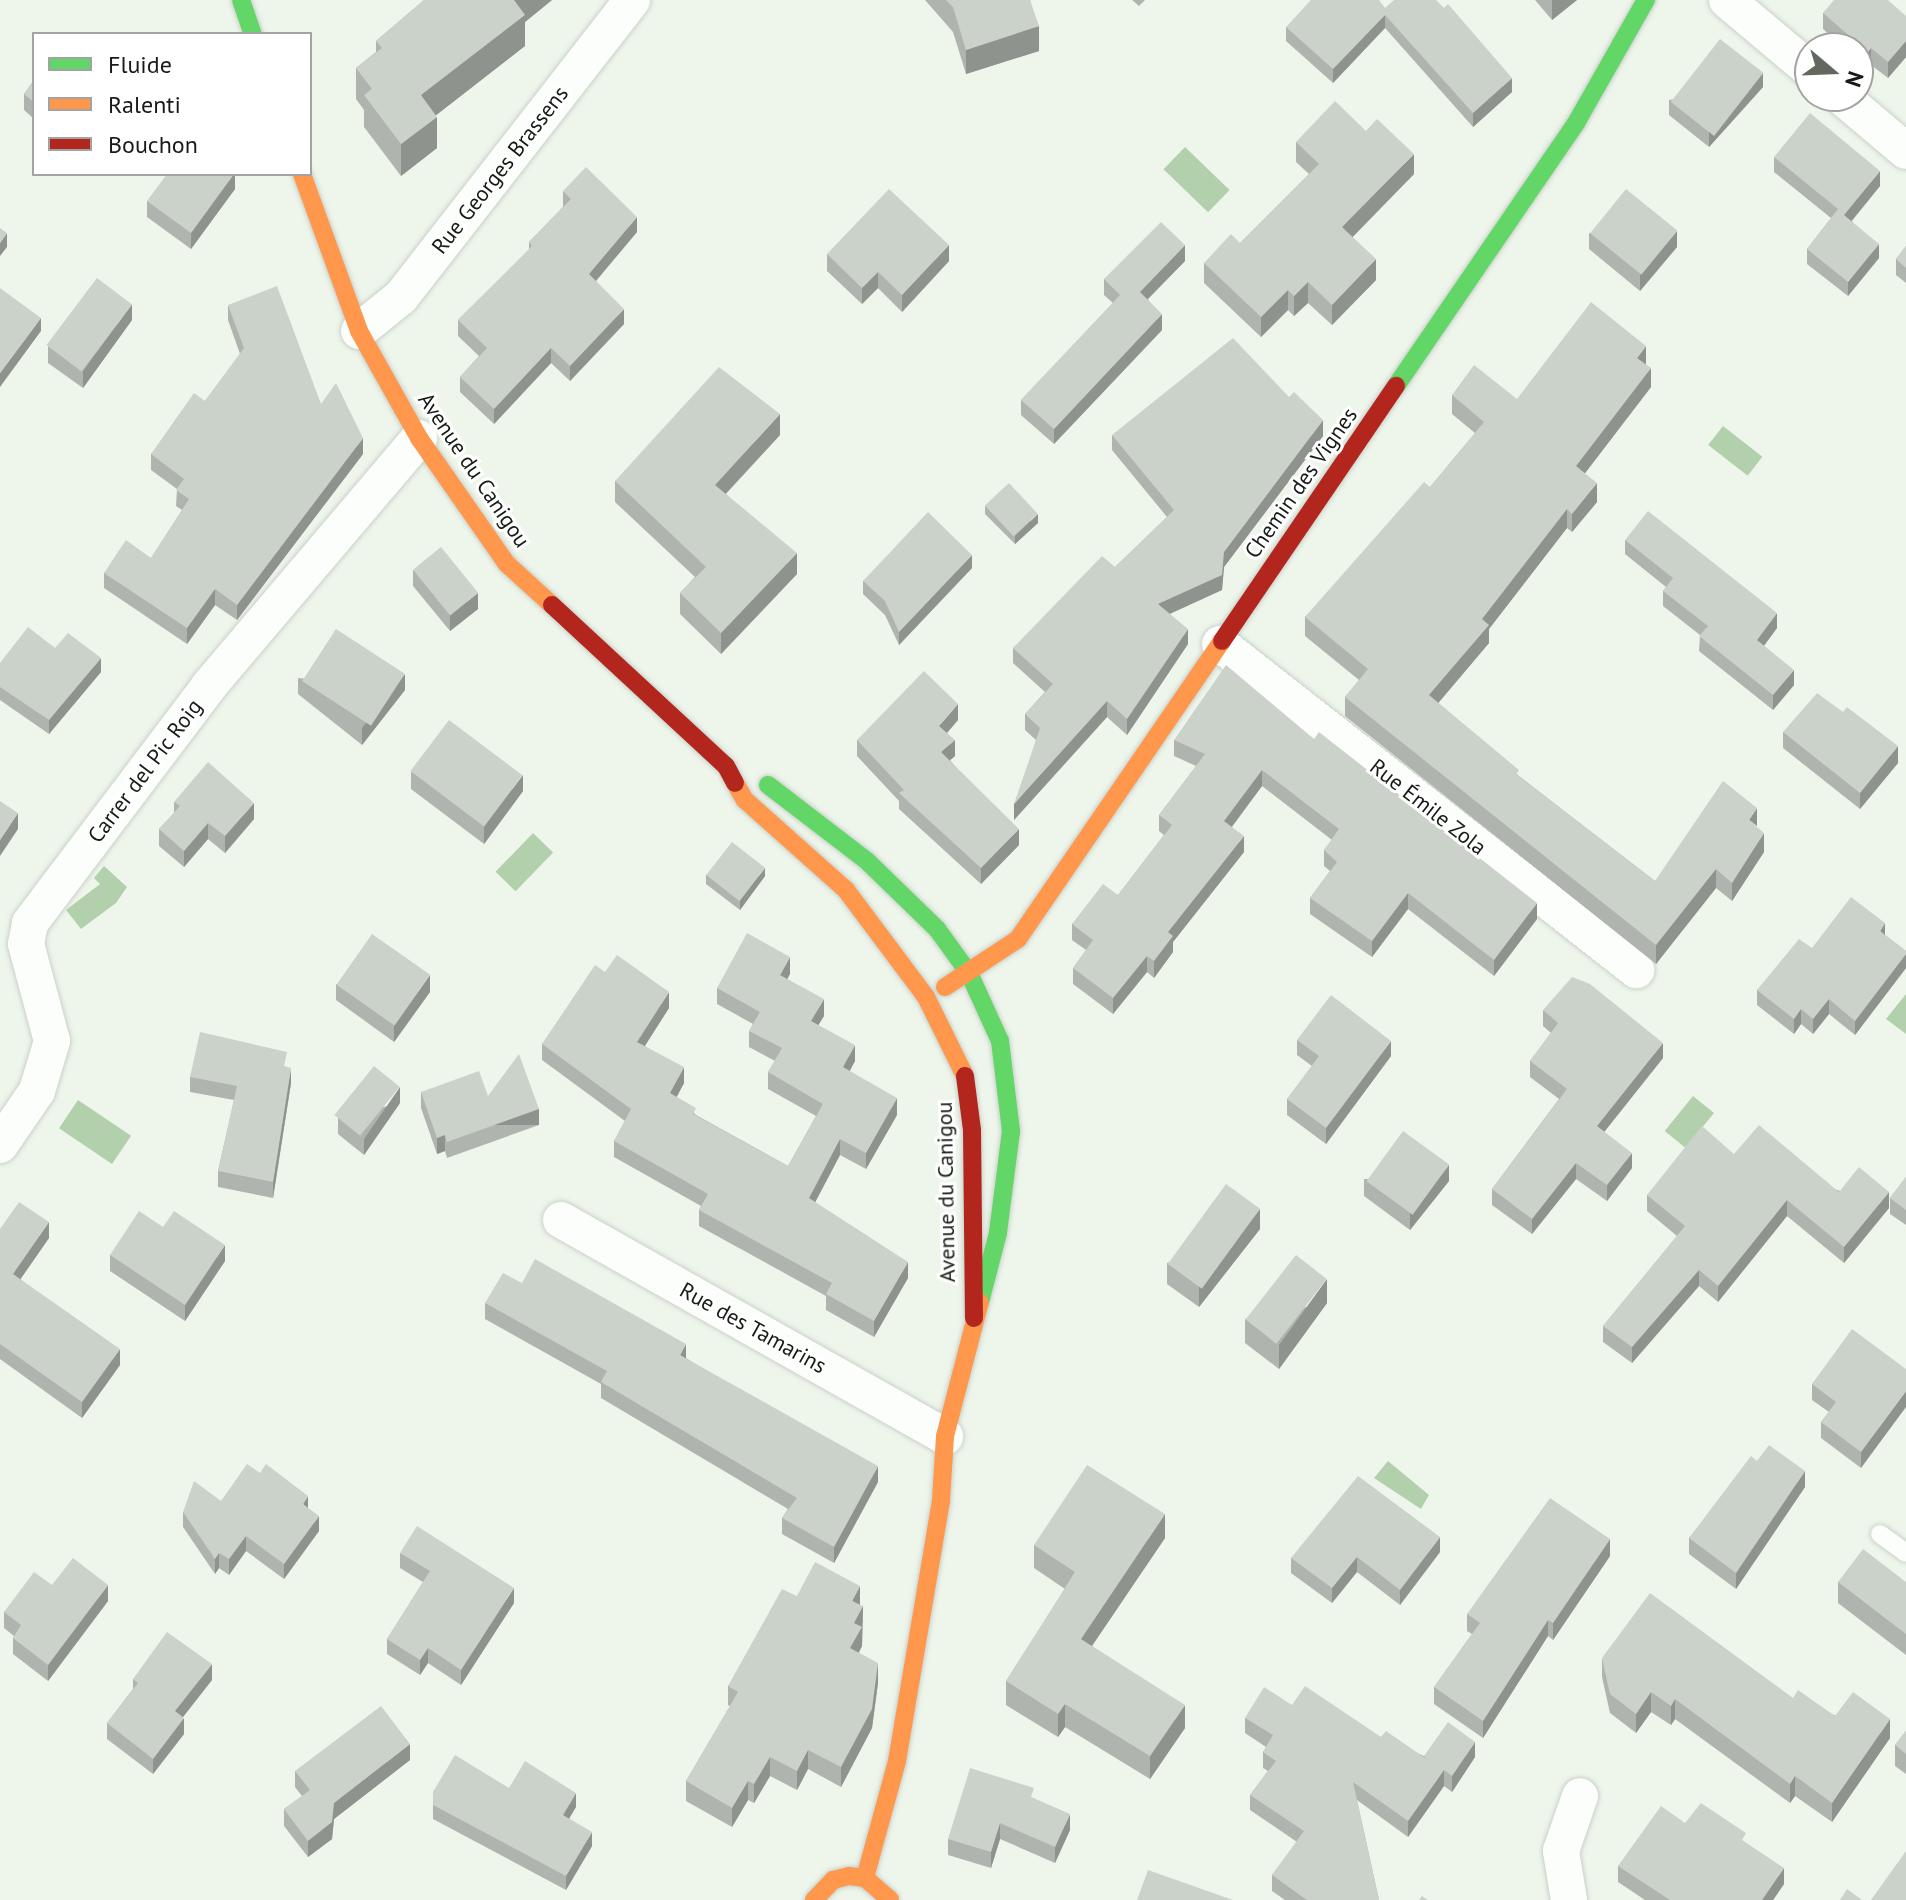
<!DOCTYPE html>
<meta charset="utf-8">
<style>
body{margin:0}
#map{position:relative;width:1906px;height:1900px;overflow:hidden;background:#eef6ec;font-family:"PT Sans",sans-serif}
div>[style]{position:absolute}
.water>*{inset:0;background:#b3d0ac;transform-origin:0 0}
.roads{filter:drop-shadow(0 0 2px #cad1c9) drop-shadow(0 0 2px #cad1c9)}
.lane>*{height:18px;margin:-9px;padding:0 9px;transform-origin:9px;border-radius:9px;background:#fcfefc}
.street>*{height:36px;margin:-18px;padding:0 18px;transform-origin:18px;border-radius:18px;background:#fcfefc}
.fast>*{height:18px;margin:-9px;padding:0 9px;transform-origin:9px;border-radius:9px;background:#63d668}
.slow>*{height:18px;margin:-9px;padding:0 9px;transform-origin:9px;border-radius:9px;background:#ff974d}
.jam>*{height:18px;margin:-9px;padding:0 9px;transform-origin:9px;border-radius:9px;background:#b3261e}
.wall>*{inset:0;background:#afb5ae}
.shaded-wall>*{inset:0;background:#8e938d;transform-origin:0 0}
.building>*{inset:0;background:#cbd2ca;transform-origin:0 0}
span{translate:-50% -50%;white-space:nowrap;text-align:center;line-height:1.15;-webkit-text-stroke:6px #fff;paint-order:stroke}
.street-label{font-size:22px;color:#161b15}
.legend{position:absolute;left:32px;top:32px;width:280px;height:144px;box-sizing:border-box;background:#fff;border:2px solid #a2a4a1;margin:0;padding:10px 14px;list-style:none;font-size:24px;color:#161b15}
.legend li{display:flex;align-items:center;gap:16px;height:40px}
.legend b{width:40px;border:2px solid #a2a4a1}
.north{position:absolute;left:1794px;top:32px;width:80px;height:80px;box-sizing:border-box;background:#fff;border:2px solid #a2a4a1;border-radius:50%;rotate:109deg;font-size:22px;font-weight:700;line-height:32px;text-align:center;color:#161b15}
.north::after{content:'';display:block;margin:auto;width:28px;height:36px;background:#626860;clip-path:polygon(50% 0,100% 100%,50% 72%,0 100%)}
</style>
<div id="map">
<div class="water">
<i style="left:1185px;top:147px;width:62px;height:31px;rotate:44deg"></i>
<i style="left:1723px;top:426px;width:50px;height:24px;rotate:38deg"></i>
<i style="left:533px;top:833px;width:28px;height:54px;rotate:44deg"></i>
<i style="clip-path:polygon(104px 866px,127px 887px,116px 903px,81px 929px,66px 910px,100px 884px,94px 878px)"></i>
<i style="clip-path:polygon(1906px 994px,1906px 1034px,1886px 1019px)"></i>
<i style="left:1693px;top:1096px;width:27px;height:45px;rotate:39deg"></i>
<i style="left:78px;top:1100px;width:64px;height:34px;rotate:34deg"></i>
<i style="clip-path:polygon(1388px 1461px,1429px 1495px,1421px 1509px,1374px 1478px)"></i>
</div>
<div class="roads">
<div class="lane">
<i style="left:1880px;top:1534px;width:32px;rotate:36deg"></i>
</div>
<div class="street">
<i style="left:1727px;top:0;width:109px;rotate:40.1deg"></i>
<i style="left:1841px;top:96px;width:85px;rotate:40.2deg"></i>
<i style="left:359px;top:331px;width:54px;rotate:-39deg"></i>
<i style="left:401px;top:297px;width:376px;rotate:-52.1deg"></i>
<i style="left:1220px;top:644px;width:529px;rotate:38.08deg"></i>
<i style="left:0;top:1145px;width:65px;rotate:-55.6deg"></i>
<i style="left:37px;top:1091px;width:52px;rotate:-73.3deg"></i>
<i style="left:52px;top:1041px;width:100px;rotate:-105deg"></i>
<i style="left:26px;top:944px;width:21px;rotate:-79deg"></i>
<i style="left:30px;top:923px;width:297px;rotate:-52.9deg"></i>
<i style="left:209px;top:686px;width:325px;rotate:-49.7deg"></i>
<i style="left:561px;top:1220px;width:441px;rotate:29.4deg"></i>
<i style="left:1569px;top:1900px;width:50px;rotate:-99.3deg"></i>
<i style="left:1561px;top:1851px;width:58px;rotate:-70.9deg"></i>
</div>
<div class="fast">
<i style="left:241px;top:0;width:36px;rotate:71deg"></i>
<i style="left:1396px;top:386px;width:319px;rotate:-55.6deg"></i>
<i style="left:1576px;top:123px;width:142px;rotate:-60.4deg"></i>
<i style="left:768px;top:785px;width:125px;rotate:37.5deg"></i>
<i style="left:867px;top:861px;width:98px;rotate:44.2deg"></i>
<i style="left:937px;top:929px;width:54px;rotate:54deg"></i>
<i style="left:969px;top:973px;width:75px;rotate:65.5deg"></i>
<i style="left:1000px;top:1041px;width:91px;rotate:83deg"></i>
<i style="left:1011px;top:1131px;width:103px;rotate:97.3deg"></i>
<i style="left:998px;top:1233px;width:71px;rotate:104.6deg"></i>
</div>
<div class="slow">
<i style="left:302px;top:174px;width:167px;rotate:70deg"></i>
<i style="left:359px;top:331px;width:123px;rotate:60.7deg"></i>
<i style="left:419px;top:438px;width:154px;rotate:55.1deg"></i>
<i style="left:507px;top:564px;width:61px;rotate:42.3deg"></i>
<i style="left:735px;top:783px;width:20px;rotate:60deg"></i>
<i style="left:745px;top:800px;width:135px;rotate:41.7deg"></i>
<i style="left:846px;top:890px;width:134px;rotate:53.2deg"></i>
<i style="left:926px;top:997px;width:88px;rotate:63.7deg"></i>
<i style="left:945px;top:987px;width:87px;rotate:-33.3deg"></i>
<i style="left:1018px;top:939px;width:361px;rotate:-55.6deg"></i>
<i style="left:865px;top:1878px;width:121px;rotate:-74.7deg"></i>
<i style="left:897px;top:1761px;width:265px;rotate:-80.4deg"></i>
<i style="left:941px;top:1500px;width:64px;rotate:-86.4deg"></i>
<i style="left:945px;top:1436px;width:138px;rotate:-75.4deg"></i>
<i style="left:814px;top:1900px;width:28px;rotate:-46deg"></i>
<i style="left:833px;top:1880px;width:16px;rotate:-14deg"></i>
<i style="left:849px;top:1876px;width:16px;rotate:7deg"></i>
<i style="left:865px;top:1878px;width:33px;rotate:41deg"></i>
</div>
<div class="jam">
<i style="left:552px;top:605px;width:237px;rotate:42.8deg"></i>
<i style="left:726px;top:766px;width:19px;rotate:62deg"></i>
<i style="left:1222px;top:641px;width:309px;rotate:-55.7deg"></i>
<i style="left:965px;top:1076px;width:54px;rotate:82.6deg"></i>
<i style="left:972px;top:1130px;width:188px;rotate:89.4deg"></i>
</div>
</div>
<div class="wall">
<i style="clip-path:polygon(424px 0,552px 0,525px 22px,525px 46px,436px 115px,437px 148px,401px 176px,364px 127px,364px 110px,356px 99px,356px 68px,376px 52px,376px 41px)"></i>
<i style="clip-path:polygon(925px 0,1030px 0,1039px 51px,966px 74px,953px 32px)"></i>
<i style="clip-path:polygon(1132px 0,1145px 0,1139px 6px)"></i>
<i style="clip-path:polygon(1535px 0,1577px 0,1552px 20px)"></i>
<i style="clip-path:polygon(1385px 8px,1512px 92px,1473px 127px,1385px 28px,1333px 83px,1286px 41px,1286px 27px)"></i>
<i style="clip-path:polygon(1823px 13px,1906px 16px,1906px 57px,1888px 78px,1871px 65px,1868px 68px,1858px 60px,1858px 48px,1844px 48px,1823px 29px)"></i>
<i style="clip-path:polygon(34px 80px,34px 119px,24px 110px,24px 94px)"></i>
<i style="clip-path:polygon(1763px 87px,1709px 147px,1669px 115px,1669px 100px)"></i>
<i style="clip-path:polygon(1366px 131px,1414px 174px,1352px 237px,1376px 280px,1332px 325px,1308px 303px,1294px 316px,1288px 310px,1261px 337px,1204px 283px,1204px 263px,1240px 243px,1309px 174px,1296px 162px,1296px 142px)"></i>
<i style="clip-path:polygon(1774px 157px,1880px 186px,1852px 221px,1879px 258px,1848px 296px,1807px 264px,1807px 249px,1831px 218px,1774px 172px)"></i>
<i style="clip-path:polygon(235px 174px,235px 189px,191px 249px,147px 217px,147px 201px)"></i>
<i style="clip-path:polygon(563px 191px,637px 232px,596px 281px,624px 324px,570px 381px,551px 363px,494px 424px,460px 392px,460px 377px,479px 356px,458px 336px,458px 320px,529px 250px,529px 242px,563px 207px)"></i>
<i style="clip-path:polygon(1589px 233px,1677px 247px,1640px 291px,1589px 249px)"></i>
<i style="clip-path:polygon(1906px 246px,1906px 283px,1896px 275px,1896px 259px)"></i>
<i style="clip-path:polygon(827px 254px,949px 261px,902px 312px,878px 288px,862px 304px,827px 271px)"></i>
<i style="clip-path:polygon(1185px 261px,1148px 299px,1162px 330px,1054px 444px,1021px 415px,1021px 400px,1113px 303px,1104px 295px,1104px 279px)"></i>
<i style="clip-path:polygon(228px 305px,321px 404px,363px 454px,237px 620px,215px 605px,187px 644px,104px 588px,104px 573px,151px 558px,182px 510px,176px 506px,177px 489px,151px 470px,151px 454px,205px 401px,240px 354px,228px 320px)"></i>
<i style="clip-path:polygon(132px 320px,83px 388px,48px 363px,48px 346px)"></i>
<i style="clip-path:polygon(1646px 364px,1651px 387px,1585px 473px,1597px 502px,1572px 532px,1567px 528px,1489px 629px,1489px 643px,1438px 703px,1519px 776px,1655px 881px,1756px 827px,1764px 852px,1732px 901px,1716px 888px,1656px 964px,1345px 716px,1345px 697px,1359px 680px,1305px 636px,1305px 617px,1430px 487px,1475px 433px,1452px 414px,1452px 395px,1517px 399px)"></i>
<i style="clip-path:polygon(780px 435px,726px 494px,797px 574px,721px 654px,680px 614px,680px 593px,695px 577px,615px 502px,615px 481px)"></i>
<i style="clip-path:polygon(1112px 435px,1323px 436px,1224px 567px,1222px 590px,1170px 614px,1188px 644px,1127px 735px,1107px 717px,1014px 820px,1036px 740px,1025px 730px,1025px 714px,1045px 692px,1013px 663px,1013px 648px,1115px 567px,1167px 517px,1112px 450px)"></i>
<i style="clip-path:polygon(985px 506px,1038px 523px,1015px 544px,985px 514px)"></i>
<i style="clip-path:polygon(1625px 540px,1777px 628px,1764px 646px,1794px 685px,1773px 710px,1699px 651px,1700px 635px,1663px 606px,1663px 591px,1666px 587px,1625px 554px)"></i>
<i style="clip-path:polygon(972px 568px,899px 645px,885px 615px,863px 594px,863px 581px)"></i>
<i style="clip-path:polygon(413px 570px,478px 609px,450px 631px,413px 586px)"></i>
<i style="clip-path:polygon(55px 648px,101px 672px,49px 734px,0 700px,0 663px)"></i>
<i style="clip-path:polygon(298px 678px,405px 690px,362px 745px,298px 694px)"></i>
<i style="clip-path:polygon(1843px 712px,1898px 763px,1860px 809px,1783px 748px,1783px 732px)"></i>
<i style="clip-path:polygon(958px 720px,947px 733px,955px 756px,950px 760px,1019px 845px,981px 884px,899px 809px,899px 801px,857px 756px,857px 740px)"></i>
<i style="clip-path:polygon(1314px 739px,1537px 919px,1494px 976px,1408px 909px,1372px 957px,1310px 914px,1310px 898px,1330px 871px,1324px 866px,1324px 850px,1332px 840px,1262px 786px,1232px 827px,1244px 852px,1173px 942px,1173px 952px,1154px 978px,1147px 972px,1113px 1014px,1073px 984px,1073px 968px,1086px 950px,1072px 940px,1072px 924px,1118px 895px,1164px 835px,1159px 831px,1159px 815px,1196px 766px,1174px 756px,1174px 740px)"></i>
<i style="clip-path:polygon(411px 772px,523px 791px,484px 844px,411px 789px)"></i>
<i style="clip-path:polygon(174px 802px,254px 819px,225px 853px,208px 839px,184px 867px,159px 846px,159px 829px,174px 813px)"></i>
<i style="clip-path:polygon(706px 875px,765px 876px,740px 910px,706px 884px)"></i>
<i style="clip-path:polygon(1885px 935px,1906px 951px,1906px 968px,1855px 1035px,1829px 1014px,1813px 1034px,1801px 1024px,1794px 1034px,1757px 1005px,1757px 990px,1812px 948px)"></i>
<i style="clip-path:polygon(605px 972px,669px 1008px,645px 1046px,684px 1083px,676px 1097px,696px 1115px,788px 1166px,816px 1116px,768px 1089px,768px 1072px,775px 1061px,749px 1047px,749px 1031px,753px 1024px,717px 1004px,717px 988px,790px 974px,787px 979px,824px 1016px,818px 1025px,855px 1061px,849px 1071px,897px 1115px,866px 1169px,840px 1155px,815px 1202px,908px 1278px,874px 1337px,826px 1310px,826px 1296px,699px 1226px,699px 1210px,701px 1206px,614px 1157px,614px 1141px,625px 1121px,542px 1060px,542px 1044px)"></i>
<i style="clip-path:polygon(336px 984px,430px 992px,394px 1042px,336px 1000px)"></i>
<i style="clip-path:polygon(1543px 1010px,1663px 1058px,1604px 1132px,1632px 1168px,1607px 1201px,1576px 1179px,1532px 1234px,1492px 1205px,1492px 1189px,1559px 1099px,1530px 1077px,1530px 1061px,1551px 1033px,1543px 1026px)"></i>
<i style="clip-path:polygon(1297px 1040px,1391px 1056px,1326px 1144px,1287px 1115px,1287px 1099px,1312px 1066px,1297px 1055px)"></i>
<i style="clip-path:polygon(287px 1067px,291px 1083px,273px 1198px,218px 1187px,218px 1171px,234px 1100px,190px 1092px,190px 1077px)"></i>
<i style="clip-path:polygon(421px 1092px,488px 1096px,539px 1125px,447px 1158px,445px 1151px,437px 1154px,421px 1108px)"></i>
<i style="clip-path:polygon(400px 1103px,364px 1155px,338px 1134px,338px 1118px)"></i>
<i style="clip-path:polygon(1734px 1154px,1889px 1208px,1844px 1263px,1787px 1216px,1718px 1302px,1699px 1286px,1632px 1363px,1603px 1342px,1603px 1326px,1677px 1236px,1647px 1211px,1647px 1195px)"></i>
<i style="clip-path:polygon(1906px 1177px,1906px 1225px,1890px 1214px,1890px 1198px)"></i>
<i style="clip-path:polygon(1364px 1179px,1449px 1181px,1410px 1230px,1364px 1196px)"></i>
<i style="clip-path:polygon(163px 1227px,225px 1261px,185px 1321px,110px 1271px,110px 1255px)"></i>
<i style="clip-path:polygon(0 1229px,49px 1238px,20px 1279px,120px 1365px,82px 1418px,0 1359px)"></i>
<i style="clip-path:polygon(1260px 1229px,1199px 1307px,1167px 1284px,1167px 1263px)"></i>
<i style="clip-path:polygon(522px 1283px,686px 1358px,878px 1482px,834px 1563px,782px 1534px,782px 1518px,788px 1509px,601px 1398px,601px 1384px,485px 1319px,485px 1303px)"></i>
<i style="clip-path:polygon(1327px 1303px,1279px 1369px,1245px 1343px,1245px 1319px)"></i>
<i style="clip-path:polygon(1906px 1369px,1861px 1468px,1821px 1438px,1821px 1422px,1829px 1412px,1812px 1400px,1812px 1384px)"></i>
<i style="clip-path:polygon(1757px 1461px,1805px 1487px,1736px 1589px,1689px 1554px,1689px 1538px)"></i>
<i style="clip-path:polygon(221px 1501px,308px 1508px,319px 1531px,284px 1579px,246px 1551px,229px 1575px,219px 1568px,215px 1574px,183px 1527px,183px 1512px)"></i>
<i style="clip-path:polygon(1165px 1538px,1092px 1646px,1185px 1728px,1150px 1779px,1065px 1727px,1058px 1737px,1006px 1705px,1006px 1681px,1065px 1589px,1034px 1568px,1034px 1545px)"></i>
<i style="clip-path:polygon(1440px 1552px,1400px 1605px,1357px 1572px,1332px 1603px,1291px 1573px,1291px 1558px)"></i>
<i style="clip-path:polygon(400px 1553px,514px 1603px,461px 1685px,428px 1663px,420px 1675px,387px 1654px,387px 1639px,423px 1582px,400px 1568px)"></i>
<i style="clip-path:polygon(1610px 1556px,1553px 1640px,1548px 1636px,1483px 1738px,1434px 1704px,1434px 1687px,1472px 1634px,1467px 1631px,1467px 1614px)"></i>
<i style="clip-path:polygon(1838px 1582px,1906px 1582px,1906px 1655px,1838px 1603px)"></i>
<i style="clip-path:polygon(52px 1585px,108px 1601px,48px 1681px,13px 1654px,13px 1638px,14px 1636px,4px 1628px,4px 1612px)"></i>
<i style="clip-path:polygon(797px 1596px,863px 1606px,862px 1646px,859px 1653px,878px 1683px,872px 1728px,841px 1787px,808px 1769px,797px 1790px,770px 1776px,754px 1803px,748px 1800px,732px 1827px,686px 1801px,686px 1781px,730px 1706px,728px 1705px,728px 1686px)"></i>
<i style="clip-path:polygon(1602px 1658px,1793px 1698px,1890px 1738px,1832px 1822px,1795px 1796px,1790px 1803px,1675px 1719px,1671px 1725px,1651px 1712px,1636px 1733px,1610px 1713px,1602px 1677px)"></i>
<i style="clip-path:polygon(133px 1679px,212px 1680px,183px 1717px,184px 1734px,153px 1774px,107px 1739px,107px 1723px,133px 1689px)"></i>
<i style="clip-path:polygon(1292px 1705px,1381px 1737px,1424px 1756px,1475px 1757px,1452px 1792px,1444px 1786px,1408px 1837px,1357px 1800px,1379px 1900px,1285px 1900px,1272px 1891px,1272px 1875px,1297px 1842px,1250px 1810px,1250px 1795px,1268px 1771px,1263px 1768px,1263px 1752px,1266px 1747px,1245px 1733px,1245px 1718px)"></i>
<i style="clip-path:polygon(1906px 1731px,1906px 1774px,1895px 1766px,1895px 1745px)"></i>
<i style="clip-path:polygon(410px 1760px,334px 1819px,332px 1839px,308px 1857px,284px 1826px,284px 1809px,302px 1796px,295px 1787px,295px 1771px)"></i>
<i style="clip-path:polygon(509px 1788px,576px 1807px,569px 1818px,592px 1846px,566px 1890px,433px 1819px,433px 1792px)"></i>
<i style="clip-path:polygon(1034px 1798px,1070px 1830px,1055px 1863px,1000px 1839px,991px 1868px,948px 1855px,948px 1839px)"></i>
<i style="clip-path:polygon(1685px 1823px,1746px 1843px,1784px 1884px,1773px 1900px,1645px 1900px,1618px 1882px,1618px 1866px)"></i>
</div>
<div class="shaded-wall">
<i style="clip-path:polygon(513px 0,552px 0,525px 22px,525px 46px,421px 127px,421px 95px)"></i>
<i style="clip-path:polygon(1552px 0,1577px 0,1552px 20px)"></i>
<i style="clip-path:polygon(1385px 15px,1385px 28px,1333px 83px,1333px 69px)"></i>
<i style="clip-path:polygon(1039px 26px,1039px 51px,966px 74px,966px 50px)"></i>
<i style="clip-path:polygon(1906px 41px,1906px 57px,1888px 78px,1888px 62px)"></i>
<i style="clip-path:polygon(1871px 48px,1871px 65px,1868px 68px,1868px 52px)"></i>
<i style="clip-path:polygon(1763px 73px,1763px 87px,1709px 147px,1709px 132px)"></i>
<i style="clip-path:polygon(1512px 78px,1512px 92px,1473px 127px,1473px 113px)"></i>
<i style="clip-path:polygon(437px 117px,437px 148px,401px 176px,401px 144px)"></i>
<i style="clip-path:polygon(1414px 154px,1414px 174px,1342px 248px,1342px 227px)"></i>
<i style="clip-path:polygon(1880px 171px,1880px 186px,1844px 230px,1844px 215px)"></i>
<i style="clip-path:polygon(234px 174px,235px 174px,235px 189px,191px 249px,191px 233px)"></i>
<i style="clip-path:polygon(637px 217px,637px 232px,589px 289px,589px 274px)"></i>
<i style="clip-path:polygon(1677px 231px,1677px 247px,1640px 291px,1640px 275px)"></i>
<i style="clip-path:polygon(7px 233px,7px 247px,0 256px,0 243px)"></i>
<i style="clip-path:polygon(1879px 244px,1879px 258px,1848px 296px,1848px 282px)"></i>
<i style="clip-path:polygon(949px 245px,949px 261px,902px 312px,902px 295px)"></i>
<i style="clip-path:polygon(1185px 245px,1185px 261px,1140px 307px,1140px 292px)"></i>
<i style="clip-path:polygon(1376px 259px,1376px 280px,1332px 325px,1332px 305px)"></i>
<i style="clip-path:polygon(878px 272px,878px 288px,862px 304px,862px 288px)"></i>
<i style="clip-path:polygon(1308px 282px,1308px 303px,1294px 316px,1294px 296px)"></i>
<i style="clip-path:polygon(1288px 290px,1288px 310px,1261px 337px,1261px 317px)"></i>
<i style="clip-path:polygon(132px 304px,132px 320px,83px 388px,83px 371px)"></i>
<i style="clip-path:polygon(624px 309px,624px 324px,570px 381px,570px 366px)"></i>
<i style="clip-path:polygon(1162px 314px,1162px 330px,1054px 444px,1054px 429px)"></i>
<i style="clip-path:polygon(41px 318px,41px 331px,0 387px,0 373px)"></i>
<i style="clip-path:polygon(1646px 346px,1646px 364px,1637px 377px,1637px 358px)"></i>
<i style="clip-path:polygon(551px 348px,551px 363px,494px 424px,494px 409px)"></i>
<i style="clip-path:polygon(1651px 368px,1651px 387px,1576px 485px,1576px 466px)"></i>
<i style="clip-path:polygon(780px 414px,780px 435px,715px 505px,715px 485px)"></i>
<i style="clip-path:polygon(1323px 420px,1323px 436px,1224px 567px,1222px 590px,1158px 619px,1158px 604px,1224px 552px)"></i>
<i style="clip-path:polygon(363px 438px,363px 454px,237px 620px,237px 605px)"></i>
<i style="clip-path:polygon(1597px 483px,1597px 502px,1572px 532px,1572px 514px)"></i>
<i style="clip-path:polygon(1567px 509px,1567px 528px,1489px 629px,1489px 643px,1429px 714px,1429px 695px,1482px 619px)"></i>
<i style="clip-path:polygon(1038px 514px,1038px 523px,1015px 544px,1015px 536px)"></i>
<i style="clip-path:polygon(797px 553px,797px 574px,721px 654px,721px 633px)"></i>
<i style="clip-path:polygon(972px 555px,972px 568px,899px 645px,899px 632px)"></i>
<i style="clip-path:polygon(215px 589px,215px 605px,187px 644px,187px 628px)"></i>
<i style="clip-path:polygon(478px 593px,478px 609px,450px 631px,450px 615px)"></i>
<i style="clip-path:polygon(1777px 613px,1777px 628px,1757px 655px,1757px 640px)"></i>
<i style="clip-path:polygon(1188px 629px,1188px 644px,1127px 735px,1127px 719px)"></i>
<i style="clip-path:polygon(101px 658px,101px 672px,49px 734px,49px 720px)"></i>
<i style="clip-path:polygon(1794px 670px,1794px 685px,1773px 710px,1773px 695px)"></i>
<i style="clip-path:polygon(405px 674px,405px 690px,362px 745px,362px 728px)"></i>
<i style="clip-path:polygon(1107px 701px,1107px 717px,1014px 820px,1014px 804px)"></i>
<i style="clip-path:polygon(958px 704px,958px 720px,939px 742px,939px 726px)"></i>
<i style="clip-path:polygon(955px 740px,955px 756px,941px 768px,941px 752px)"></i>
<i style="clip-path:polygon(1898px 746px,1898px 763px,1860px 809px,1860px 793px)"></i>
<i style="clip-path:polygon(1262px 770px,1262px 786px,1224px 837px,1224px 821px)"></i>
<i style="clip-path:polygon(523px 775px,523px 791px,484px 844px,484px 827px)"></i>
<i style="clip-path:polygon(254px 803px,254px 819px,225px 853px,225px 836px)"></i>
<i style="clip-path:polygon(1757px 808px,1757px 826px,1749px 820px)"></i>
<i style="clip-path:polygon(18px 813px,18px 829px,0 856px,0 840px)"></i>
<i style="clip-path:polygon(208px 823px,208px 839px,184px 867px,184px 851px)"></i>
<i style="clip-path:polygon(1019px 829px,1019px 845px,981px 884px,981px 868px)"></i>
<i style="clip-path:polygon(1764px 833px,1764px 852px,1732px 901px,1732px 883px)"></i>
<i style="clip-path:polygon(1244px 836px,1244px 852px,1173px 942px,1173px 952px,1154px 978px,1154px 961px,1168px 932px)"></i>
<i style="clip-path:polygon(765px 868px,765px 876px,740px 910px,740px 901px)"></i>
<i style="clip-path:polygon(1716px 869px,1716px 888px,1656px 964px,1656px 945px)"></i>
<i style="clip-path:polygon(1408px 893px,1408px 909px,1372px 957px,1372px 941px)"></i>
<i style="clip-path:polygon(1537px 903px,1537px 919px,1494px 976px,1494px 960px)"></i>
<i style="clip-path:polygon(1885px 923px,1885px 938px,1880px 931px)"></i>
<i style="clip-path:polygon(1906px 954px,1906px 968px,1855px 1035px,1855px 1021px)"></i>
<i style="clip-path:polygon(1147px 956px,1147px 972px,1113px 1014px,1113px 998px)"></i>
<i style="clip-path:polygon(790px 957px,790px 974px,780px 992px,780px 975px)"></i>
<i style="clip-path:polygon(430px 975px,430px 992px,394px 1042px,394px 1026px)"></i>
<i style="clip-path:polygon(669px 992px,669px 1008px,637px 1058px,637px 1042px)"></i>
<i style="clip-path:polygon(824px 999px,824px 1016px,811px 1037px,811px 1021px)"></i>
<i style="clip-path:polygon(1829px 999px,1829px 1014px,1813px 1034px,1813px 1019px)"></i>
<i style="clip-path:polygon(1801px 1009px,1801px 1024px,1794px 1034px,1794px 1019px)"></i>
<i style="clip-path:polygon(1391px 1041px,1391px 1056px,1326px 1144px,1326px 1128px)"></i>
<i style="clip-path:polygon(1663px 1043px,1663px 1058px,1597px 1141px,1597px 1126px)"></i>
<i style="clip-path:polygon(855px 1045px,855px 1061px,843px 1084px,843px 1067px)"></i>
<i style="clip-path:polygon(684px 1067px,684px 1083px,670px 1110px,670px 1093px)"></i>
<i style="clip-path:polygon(291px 1068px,291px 1083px,273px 1198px,273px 1182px)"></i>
<i style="clip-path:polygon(400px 1087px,400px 1103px,364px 1155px,364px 1139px)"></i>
<i style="clip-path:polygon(897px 1098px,897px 1115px,866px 1169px,866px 1153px)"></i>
<i style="left:539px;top:1109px;width:16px;height:98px;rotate:90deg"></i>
<i style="clip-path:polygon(445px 1135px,445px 1151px,437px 1154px,437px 1138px)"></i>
<i style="clip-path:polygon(840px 1139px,840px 1155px,809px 1214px,809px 1198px)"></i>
<i style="clip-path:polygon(1632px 1153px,1632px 1168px,1607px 1201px,1607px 1185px)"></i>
<i style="clip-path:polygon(1576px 1163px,1576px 1179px,1532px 1234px,1532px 1219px)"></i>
<i style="clip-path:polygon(1449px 1165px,1449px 1181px,1410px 1230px,1410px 1214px)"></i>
<i style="clip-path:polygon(1889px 1192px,1889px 1208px,1844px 1263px,1844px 1247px)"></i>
<i style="clip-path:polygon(1787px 1200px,1787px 1216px,1718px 1302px,1718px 1286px)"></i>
<i style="clip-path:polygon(1260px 1209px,1260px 1229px,1199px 1307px,1199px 1286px)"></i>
<i style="clip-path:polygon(49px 1222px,49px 1238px,13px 1290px,13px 1274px)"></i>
<i style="clip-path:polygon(225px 1245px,225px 1261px,185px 1321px,185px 1305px)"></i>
<i style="clip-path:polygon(908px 1262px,908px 1278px,874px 1337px,874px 1321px)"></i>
<i style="clip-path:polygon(1699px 1270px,1699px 1286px,1632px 1363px,1632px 1347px)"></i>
<i style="clip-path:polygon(1327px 1279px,1327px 1303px,1279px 1369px,1279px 1345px)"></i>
<i style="clip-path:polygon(686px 1344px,686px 1360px,680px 1355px)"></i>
<i style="clip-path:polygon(120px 1349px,120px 1365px,82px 1418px,82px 1402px)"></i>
<i style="clip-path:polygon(1906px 1391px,1906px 1407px,1861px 1468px,1861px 1452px)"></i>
<i style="clip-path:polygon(878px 1466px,878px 1482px,834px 1563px,834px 1547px)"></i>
<i style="clip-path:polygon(1805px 1471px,1805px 1487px,1736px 1589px,1736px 1573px)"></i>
<i style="clip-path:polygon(308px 1496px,308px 1512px,303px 1504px)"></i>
<i style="clip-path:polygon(1165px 1514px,1165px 1538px,1081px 1662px,1081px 1639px)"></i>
<i style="clip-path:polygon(319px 1516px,319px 1531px,284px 1579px,284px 1564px)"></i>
<i style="clip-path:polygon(246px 1536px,246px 1551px,229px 1575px,229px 1559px)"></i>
<i style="clip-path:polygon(1440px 1537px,1440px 1552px,1400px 1605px,1400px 1590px)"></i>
<i style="clip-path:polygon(1610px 1539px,1610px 1556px,1553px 1640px,1553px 1623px)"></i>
<i style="clip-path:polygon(219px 1553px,219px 1568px,215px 1574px,215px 1559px)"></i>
<i style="clip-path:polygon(1357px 1557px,1357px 1572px,1332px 1603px,1332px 1588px)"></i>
<i style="clip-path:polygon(108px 1585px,108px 1601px,48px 1681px,48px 1665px)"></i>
<i style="clip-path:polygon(860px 1586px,860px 1606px,852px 1601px)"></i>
<i style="clip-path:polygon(514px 1588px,514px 1603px,461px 1685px,461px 1670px)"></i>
<i style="clip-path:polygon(863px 1606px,862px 1646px,850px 1667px,850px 1648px,854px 1623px)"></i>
<i style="clip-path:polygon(1548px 1620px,1548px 1636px,1483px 1738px,1483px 1721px)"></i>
<i style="clip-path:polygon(428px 1648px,428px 1663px,420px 1675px,420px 1660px)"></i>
<i style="clip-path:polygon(878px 1663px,878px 1683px,872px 1728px,841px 1787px,841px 1767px)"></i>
<i style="clip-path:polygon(212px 1664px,212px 1680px,175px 1727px,175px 1711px)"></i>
<i style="clip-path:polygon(1651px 1692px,1651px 1712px,1636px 1733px,1636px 1714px)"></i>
<i style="clip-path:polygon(1675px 1699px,1675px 1719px,1671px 1725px,1671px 1706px)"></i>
<i style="clip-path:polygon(1065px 1704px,1065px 1727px,1058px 1737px,1058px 1714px)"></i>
<i style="clip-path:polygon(1185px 1705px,1185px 1728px,1150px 1779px,1150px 1756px)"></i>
<i style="clip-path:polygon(184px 1718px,184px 1734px,153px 1774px,153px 1759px)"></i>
<i style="clip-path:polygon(1890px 1719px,1890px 1738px,1832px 1822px,1832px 1803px)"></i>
<i style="clip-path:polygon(1475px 1742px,1475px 1757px,1452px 1792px,1452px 1776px)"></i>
<i style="clip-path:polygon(410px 1744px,410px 1760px,334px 1819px,332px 1839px,308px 1857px,308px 1841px,334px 1803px)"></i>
<i style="clip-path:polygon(808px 1750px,808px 1769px,797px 1790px,797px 1771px)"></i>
<i style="clip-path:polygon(770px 1757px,770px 1776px,754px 1803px,754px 1784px)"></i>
<i style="clip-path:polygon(1444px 1770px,1444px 1786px,1408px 1837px,1408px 1821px)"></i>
<i style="clip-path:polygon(1795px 1776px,1795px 1796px,1790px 1803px,1790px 1784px)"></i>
<i style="clip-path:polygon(748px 1781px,748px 1800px,732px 1827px,732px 1808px)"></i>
<i style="clip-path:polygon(576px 1793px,576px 1807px,563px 1829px,563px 1815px)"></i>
<i style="clip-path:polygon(1070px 1814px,1070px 1830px,1055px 1863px,1055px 1847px)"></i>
<i style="clip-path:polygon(1000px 1823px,1000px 1839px,991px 1868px,991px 1852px)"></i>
<i style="clip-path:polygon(592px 1832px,592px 1846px,566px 1890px,566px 1876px)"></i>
<i style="clip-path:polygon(1784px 1868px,1784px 1884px,1773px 1900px,1762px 1900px)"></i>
</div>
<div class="building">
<i style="clip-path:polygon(424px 0,514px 0,525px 15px,421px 95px,437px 117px,401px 144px,364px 95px,372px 89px,356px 68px,382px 48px,376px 41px)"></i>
<i style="clip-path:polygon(946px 0,1030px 0,1039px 26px,966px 50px,953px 7px)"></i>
<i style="clip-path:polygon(1311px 0,1379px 0,1385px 8px,1394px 0,1436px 0,1444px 8px,1448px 4px,1512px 78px,1473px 113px,1385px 15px,1333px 69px,1286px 27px)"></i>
<i style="clip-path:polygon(1834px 0,1888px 0,1906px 16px,1906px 41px,1888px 62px,1871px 48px,1868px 52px,1823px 13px)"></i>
<i style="left:1720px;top:39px;width:55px;height:80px;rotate:38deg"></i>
<i style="clip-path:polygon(34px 80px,34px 102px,24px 94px)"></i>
<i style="clip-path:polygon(1335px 101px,1366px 131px,1377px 119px,1414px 154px,1342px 227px,1376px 259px,1332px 305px,1308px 282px,1294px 296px,1288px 290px,1261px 317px,1204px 263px,1231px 234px,1240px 243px,1319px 164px,1296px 142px)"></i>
<i style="clip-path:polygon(1810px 113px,1880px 171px,1844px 215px,1879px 244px,1848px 282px,1807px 249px,1838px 209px,1774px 157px)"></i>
<i style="clip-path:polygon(586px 167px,637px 217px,589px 274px,624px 309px,570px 366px,551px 348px,494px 409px,460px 377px,487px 348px,458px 320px,532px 246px,529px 242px,571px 199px,563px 191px)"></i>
<i style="clip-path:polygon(167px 174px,234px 174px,191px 233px,147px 201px)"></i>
<i style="clip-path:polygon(889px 189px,949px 245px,902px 295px,878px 272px,862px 288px,827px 254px)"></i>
<i style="left:1626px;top:189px;width:66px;height:57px;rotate:39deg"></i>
<i style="clip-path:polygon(1161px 222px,1185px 245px,1140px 292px,1162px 314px,1054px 429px,1021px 400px,1120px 295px,1104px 279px)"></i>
<i style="clip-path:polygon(0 228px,7px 233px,0 243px)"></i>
<i style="clip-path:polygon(1906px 246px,1906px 268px,1896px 259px)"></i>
<i style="left:97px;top:278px;width:44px;height:84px;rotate:37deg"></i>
<i style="clip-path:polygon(277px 286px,321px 404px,336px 383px,363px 438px,237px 605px,215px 589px,187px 628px,104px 573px,126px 540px,151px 558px,189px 499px,176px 490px,184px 479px,151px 454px,194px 393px,205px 401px,244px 348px,228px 305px)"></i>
<i style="clip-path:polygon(0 288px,41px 318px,0 373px)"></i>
<i style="clip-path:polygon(1591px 302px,1646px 346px,1637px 358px,1651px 368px,1576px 466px,1597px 483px,1572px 514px,1567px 509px,1482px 619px,1489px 625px,1429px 695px,1519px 770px,1516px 774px,1655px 881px,1723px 781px,1757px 808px,1749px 820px,1764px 833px,1732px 883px,1716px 869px,1656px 945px,1345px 697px,1368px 669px,1305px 617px,1424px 482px,1430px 487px,1484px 422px,1452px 395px,1474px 365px,1517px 399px)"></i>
<i style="clip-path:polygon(1233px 338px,1289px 397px,1294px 392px,1323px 420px,1224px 552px,1222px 575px,1158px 604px,1188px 629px,1127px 719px,1107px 701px,1014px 804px,1040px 728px,1025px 714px,1053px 684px,1013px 648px,1102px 556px,1115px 567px,1174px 510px,1112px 435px)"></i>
<i style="clip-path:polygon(719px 367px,780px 414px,715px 485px,797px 553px,721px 633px,680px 593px,706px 567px,615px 481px)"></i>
<i style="left:1009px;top:483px;width:42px;height:33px;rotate:47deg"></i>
<i style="clip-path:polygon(1648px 511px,1777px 613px,1757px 640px,1794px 670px,1773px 695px,1699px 636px,1708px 626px,1663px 591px,1673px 578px,1625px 540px)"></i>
<i style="clip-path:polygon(928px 512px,972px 555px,899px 632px,885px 601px,863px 581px)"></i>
<i style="left:441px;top:547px;width:59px;height:36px;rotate:51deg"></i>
<i style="clip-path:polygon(28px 627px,55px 648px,68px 633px,101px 658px,49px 720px,0 687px,0 663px)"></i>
<i style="left:336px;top:629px;width:82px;height:62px;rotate:33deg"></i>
<i style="clip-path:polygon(1226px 665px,1314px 739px,1319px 732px,1537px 903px,1494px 960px,1408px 893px,1372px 941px,1310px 898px,1337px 862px,1324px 850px,1339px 829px,1262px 770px,1224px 821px,1244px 836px,1168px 932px,1173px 936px,1154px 961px,1147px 956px,1113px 998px,1073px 968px,1093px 940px,1072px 924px,1103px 884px,1118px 895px,1172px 825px,1159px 815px,1205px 754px,1174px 740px)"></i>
<i style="clip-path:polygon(924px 671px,958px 704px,939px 726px,955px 740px,941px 752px,1019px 829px,981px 868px,899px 793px,904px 790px,857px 740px)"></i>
<i style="clip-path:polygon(1817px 693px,1843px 712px,1847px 707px,1898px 746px,1860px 793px,1783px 732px)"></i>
<i style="left:449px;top:720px;width:92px;height:64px;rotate:37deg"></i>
<i style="clip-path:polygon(208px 762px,254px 803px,225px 836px,208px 823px,184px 851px,159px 829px,180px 806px,174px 802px)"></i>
<i style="clip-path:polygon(0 801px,18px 813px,0 840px)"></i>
<i style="left:732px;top:842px;width:42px;height:42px;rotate:38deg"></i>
<i style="clip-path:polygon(1851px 897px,1885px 923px,1880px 931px,1906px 951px,1906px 954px,1855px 1021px,1829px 999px,1813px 1019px,1801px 1009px,1794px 1019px,1757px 990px,1799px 939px,1812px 948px)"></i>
<i style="clip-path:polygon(747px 933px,790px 957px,780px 975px,824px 999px,811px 1021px,855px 1045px,843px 1067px,897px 1098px,866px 1153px,840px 1139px,809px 1198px,908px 1262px,874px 1321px,826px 1294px,832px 1283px,699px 1210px,708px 1194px,614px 1141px,631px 1109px,542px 1044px,595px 965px,605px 972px,617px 955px,669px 992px,637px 1042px,684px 1067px,670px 1093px,696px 1108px,693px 1114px,788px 1166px,823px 1104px,768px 1072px,782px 1048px,749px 1031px,760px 1012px,717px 988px)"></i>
<i style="left:372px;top:934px;width:71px;height:62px;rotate:35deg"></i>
<i style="clip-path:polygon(1572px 977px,1590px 984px,1663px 1043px,1597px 1126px,1632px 1153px,1607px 1185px,1576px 1163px,1532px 1219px,1492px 1189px,1567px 1089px,1530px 1061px,1558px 1023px,1543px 1010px)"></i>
<i style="clip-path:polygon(1331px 995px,1391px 1041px,1326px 1128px,1287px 1099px,1319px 1056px,1297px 1040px)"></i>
<i style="clip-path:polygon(200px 1032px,287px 1052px,284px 1066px,291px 1068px,273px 1182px,218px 1171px,237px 1086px,190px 1077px)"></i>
<i style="clip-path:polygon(519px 1054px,539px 1109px,447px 1142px,445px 1135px,437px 1138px,421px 1092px,479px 1071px,488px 1096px)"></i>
<i style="left:374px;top:1066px;width:33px;height:63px;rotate:39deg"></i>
<i style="clip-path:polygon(1759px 1125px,1839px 1192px,1859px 1167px,1889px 1192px,1844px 1247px,1787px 1200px,1718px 1286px,1699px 1270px,1632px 1347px,1603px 1326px,1685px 1226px,1647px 1195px,1702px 1126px,1734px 1154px)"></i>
<i style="left:1403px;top:1131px;width:57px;height:62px;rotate:36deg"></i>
<i style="clip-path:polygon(1906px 1177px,1906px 1210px,1890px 1198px)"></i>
<i style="left:1226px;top:1184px;width:42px;height:99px;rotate:36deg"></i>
<i style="clip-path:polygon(19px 1202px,49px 1222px,13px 1274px,120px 1349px,82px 1402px,0 1344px,0 1229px)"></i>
<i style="clip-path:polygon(139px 1211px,163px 1227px,174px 1211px,225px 1245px,185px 1305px,110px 1255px)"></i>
<i style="left:1296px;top:1255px;width:39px;height:82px;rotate:38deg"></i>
<i style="clip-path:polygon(535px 1259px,686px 1344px,680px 1355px,878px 1466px,834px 1547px,782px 1518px,797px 1498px,601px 1382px,607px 1371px,485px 1303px,503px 1273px,522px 1283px)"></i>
<i style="clip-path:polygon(1852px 1329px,1906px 1369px,1906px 1391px,1861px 1452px,1821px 1422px,1836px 1402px,1812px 1384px)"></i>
<i style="clip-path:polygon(1769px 1445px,1805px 1471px,1736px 1573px,1689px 1538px,1751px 1456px,1757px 1461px)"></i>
<i style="clip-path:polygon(247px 1464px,260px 1473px,266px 1464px,308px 1496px,303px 1504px,319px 1516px,284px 1564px,246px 1536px,229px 1559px,219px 1553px,215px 1559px,183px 1512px,194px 1481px,221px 1501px)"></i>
<i style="clip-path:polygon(1087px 1465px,1165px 1514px,1081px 1639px,1185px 1705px,1150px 1756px,1065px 1704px,1058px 1714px,1006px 1681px,1075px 1572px,1034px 1545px)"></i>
<i style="clip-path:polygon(1358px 1476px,1440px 1537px,1400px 1590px,1357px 1557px,1332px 1588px,1291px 1558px)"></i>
<i style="clip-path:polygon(1550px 1498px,1610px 1539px,1553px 1623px,1548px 1620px,1483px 1721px,1434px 1687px,1480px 1623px,1467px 1614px)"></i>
<i style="clip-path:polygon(417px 1526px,514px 1588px,461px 1670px,428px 1648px,420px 1660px,387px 1639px,430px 1571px,400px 1553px)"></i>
<i style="clip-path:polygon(1863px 1549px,1906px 1582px,1906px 1634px,1838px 1582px)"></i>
<i style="clip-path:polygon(73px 1558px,108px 1585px,48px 1665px,13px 1638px,21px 1625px,4px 1612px,34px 1572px,52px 1585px)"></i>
<i style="clip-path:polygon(815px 1562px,860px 1586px,852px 1601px,863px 1606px,854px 1623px,862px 1627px,850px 1648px,878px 1663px,872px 1709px,841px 1767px,808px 1750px,797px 1771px,770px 1757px,754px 1784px,748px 1781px,732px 1808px,686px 1781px,738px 1692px,728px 1686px,782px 1589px,797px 1596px)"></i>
<i style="clip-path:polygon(1650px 1593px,1793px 1698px,1798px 1690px,1835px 1716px,1853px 1692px,1890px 1719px,1832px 1803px,1795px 1776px,1790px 1784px,1675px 1699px,1671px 1706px,1651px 1692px,1636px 1714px,1610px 1694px,1602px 1658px)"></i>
<i style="clip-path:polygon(167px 1632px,212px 1664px,175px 1711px,184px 1718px,153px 1759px,107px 1723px,138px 1683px,133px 1679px)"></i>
<i style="clip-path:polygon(1305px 1686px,1381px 1737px,1386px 1731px,1428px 1760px,1424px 1756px,1448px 1722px,1475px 1742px,1452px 1776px,1444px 1770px,1408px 1821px,1353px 1782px,1379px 1900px,1307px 1900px,1272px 1875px,1304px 1831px,1250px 1795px,1276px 1761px,1263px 1752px,1273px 1735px,1245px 1718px,1264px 1687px,1292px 1705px)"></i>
<i style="clip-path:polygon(381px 1706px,410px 1744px,334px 1803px,332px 1822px,308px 1841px,284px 1809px,310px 1790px,295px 1771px)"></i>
<i style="clip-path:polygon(1906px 1731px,1906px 1754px,1895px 1745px)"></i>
<i style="clip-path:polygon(455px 1755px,509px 1788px,525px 1761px,576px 1793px,563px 1815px,592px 1832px,566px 1876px,433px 1805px,433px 1792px)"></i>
<i style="clip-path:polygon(970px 1768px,1034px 1788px,1031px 1797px,1070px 1814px,1055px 1847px,1000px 1823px,991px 1852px,948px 1839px)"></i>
<i style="clip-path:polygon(1701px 1803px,1746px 1833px,1742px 1840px,1784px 1868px,1762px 1900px,1670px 1900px,1618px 1866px,1661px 1806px,1685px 1823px)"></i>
<i style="clip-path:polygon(1906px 1851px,1906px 1900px,1871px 1900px)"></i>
<i style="clip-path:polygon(1148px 1870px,1233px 1900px,1137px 1900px)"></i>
<i style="clip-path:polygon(1847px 1889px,1862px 1900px,1840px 1900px)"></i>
<i style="clip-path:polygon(1422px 1896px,1428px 1900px,1419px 1900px)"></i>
</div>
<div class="street-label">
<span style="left:500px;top:170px;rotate:-52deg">Rue Georges Brassens</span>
<span style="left:474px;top:470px;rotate:56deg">Avenue du Canigou</span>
<span style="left:1301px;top:483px;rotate:-55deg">Chemin des Vignes</span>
<span style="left:145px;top:771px;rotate:-53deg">Carrer del Pic Roig</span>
<span style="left:1428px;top:807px;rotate:38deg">Rue Émile Zola</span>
<span style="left:946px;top:1192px;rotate:-91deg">Avenue du Canigou</span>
<span style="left:753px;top:1328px;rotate:29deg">Rue des Tamarins</span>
</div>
<ul class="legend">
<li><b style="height:10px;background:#63d668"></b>Fluide</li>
<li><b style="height:10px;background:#ff974d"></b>Ralenti</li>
<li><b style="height:10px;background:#b3261e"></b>Bouchon</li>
</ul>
<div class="north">N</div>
</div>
